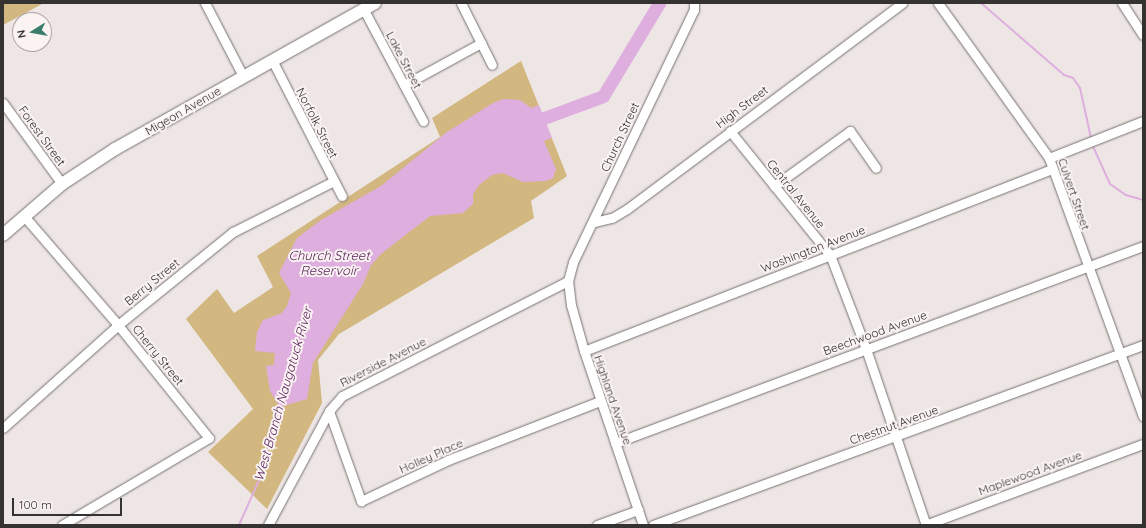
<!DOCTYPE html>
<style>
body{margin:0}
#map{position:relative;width:1146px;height:528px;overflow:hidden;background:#ede6e5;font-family:Quicksand,sans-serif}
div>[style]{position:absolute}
.green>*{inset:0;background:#d2b780}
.water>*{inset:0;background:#deaedf}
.stream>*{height:2px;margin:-1px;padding:0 1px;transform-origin:1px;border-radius:1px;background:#deaedf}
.river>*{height:13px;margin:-6.5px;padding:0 6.5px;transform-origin:6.5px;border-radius:6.5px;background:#deaedf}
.roads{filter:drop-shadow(0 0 1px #777170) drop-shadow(0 0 1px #777170)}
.minor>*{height:9px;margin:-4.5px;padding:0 4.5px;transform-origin:4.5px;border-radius:4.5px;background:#fff}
.major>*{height:12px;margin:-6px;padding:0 6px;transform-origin:6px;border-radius:6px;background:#fff}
span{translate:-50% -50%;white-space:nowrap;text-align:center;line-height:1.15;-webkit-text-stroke:4px #faf3f2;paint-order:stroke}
.street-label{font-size:12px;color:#353232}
.water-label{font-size:13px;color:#551e59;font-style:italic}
.frame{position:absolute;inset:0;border:4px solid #353232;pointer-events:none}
.north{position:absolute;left:12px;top:12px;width:40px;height:40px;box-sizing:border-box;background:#faf3f2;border:1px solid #aba6a5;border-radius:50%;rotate:259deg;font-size:11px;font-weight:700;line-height:16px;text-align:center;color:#353232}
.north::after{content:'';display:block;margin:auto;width:14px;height:18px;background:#3a7b6b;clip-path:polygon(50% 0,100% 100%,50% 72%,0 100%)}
.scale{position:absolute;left:12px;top:498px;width:110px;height:18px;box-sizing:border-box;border:2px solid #353232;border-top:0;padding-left:5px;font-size:12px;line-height:14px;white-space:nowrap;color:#353232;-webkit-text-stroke:3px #faf3f2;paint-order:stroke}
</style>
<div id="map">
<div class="green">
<i style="clip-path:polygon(3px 3px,44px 3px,3px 25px)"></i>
<i style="clip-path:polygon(521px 61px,567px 176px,531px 201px,534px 218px,339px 334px,318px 360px,322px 403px,267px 509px,208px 452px,253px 409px,186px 319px,217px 289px,234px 313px,273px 287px,257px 256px,440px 137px,432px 118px)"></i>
</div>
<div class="water">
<i style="clip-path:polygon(504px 99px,520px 100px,531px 108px,539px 105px,552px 138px,544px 141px,556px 169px,553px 178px,546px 181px,523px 182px,503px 173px,492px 175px,479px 185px,473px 194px,473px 204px,463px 213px,430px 216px,381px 254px,371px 265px,363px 284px,313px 363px,307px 399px,280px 407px,270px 391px,266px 366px,274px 365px,275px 353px,255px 351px,257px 332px,263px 320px,282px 313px,287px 306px,291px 293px,279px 273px,297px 238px,321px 220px,381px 186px,447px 132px,493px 103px)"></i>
</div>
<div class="stream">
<i style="left:981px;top:3px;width:110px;rotate:40.9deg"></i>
<i style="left:1064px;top:75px;width:9px;rotate:18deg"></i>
<i style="left:1073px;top:78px;width:12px;rotate:55deg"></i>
<i style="left:1080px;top:88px;width:51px;rotate:77.6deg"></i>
<i style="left:1092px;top:144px;width:44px;rotate:65.8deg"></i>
<i style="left:1110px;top:184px;width:19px;rotate:35deg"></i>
<i style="left:1126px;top:195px;width:18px;rotate:16deg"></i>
<i style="left:239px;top:525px;width:51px;rotate:-65.9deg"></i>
<i style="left:260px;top:478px;width:75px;rotate:-74.5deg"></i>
</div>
<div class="river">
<i style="left:544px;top:118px;width:63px;rotate:-20.4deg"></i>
<i style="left:603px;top:96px;width:109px;rotate:-58.9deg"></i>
</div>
<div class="roads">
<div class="minor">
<i style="left:205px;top:3px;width:82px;rotate:62.5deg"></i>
<i style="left:461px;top:3px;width:69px;rotate:63.4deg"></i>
<i style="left:938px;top:3px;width:191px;rotate:54.4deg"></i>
<i style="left:1049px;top:158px;width:275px;rotate:70deg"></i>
<i style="left:1122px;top:3px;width:38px;rotate:57deg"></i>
<i style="left:364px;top:10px;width:126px;rotate:62deg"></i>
<i style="left:272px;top:60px;width:153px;rotate:62.8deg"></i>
<i style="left:404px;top:85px;width:88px;rotate:-28.6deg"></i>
<i style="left:3px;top:103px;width:100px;rotate:53.9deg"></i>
<i style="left:730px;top:131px;width:159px;rotate:51.1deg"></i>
<i style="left:830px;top:255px;width:101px;rotate:69deg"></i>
<i style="left:866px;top:349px;width:186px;rotate:71.2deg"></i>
<i style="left:1049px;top:158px;width:101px;rotate:-21.5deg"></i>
<i style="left:774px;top:186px;width:94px;rotate:-35.9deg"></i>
<i style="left:850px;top:131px;width:45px;rotate:54.9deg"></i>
<i style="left:24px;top:216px;width:144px;rotate:49.2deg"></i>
<i style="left:118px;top:325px;width:145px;rotate:51.2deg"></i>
<i style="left:209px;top:438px;width:171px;rotate:149.4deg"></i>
<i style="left:594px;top:222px;width:18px;rotate:-13deg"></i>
<i style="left:612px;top:218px;width:17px;rotate:-31deg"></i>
<i style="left:627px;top:209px;width:344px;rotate:-36.8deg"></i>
<i style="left:584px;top:351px;width:502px;rotate:-21.25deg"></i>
<i style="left:329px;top:411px;width:96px;rotate:70.4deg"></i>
<i style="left:361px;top:501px;width:96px;rotate:-25.2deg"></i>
<i style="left:448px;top:460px;width:163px;rotate:-21.2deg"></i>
<i style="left:3px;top:428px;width:154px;rotate:-41.8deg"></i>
<i style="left:118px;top:325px;width:148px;rotate:-39deg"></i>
<i style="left:233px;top:232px;width:113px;rotate:-26.8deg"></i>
<i style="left:615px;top:443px;width:564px;rotate:-20.46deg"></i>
<i style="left:268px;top:525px;width:129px;rotate:-61.8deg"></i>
<i style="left:329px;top:411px;width:20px;rotate:-49deg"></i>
<i style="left:342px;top:396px;width:254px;rotate:-27deg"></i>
<i style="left:597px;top:525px;width:44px;rotate:-20.1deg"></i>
<i style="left:643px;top:525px;width:184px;rotate:-108.7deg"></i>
<i style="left:584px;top:351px;width:48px;rotate:-105.8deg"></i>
<i style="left:571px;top:305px;width:24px;rotate:-97deg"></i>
<i style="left:568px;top:281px;width:20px;rotate:-75deg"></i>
<i style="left:573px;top:262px;width:280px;rotate:-64.4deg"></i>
<i style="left:694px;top:10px;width:7px;rotate:-90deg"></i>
<i style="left:653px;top:525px;width:522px;rotate:-20.17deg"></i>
<i style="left:925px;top:525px;width:233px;rotate:-20.4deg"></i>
</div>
<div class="major">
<i style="left:3px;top:235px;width:78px;rotate:-40.8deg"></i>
<i style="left:62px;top:184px;width:64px;rotate:-33.4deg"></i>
<i style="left:115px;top:149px;width:298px;rotate:-29.3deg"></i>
</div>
</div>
<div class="street-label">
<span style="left:404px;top:60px;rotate:62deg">Lake Street</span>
<span style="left:742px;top:107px;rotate:-37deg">High Street</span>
<span style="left:183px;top:111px;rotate:-30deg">Migeon Avenue</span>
<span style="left:317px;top:123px;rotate:63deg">Norfolk Street</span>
<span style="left:42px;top:136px;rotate:54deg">Forest Street</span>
<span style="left:620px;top:137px;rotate:-65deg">Church Street</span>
<span style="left:796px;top:194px;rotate:51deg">Central Avenue</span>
<span style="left:1074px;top:194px;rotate:71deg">Culvert Street</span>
<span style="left:813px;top:249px;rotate:-21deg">Washington Avenue</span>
<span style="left:152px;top:282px;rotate:-39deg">Berry Street</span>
<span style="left:875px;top:333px;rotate:-20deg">Beechwood Avenue</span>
<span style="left:158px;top:355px;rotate:51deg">Cherry Street</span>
<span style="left:383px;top:362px;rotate:-27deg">Riverside Avenue</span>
<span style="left:613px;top:400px;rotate:71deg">Highland Avenue</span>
<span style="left:894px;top:425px;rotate:-20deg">Chestnut Avenue</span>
<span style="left:431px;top:456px;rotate:-24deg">Holley Place</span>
<span style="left:1030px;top:473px;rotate:-20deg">Maplewood Avenue</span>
</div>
<div class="water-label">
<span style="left:329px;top:263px">Church Street<br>Reservoir</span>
<span style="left:283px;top:394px;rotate:-74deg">West Branch Naugatuck River</span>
</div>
<div class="frame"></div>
<div class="north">N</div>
<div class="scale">100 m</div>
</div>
